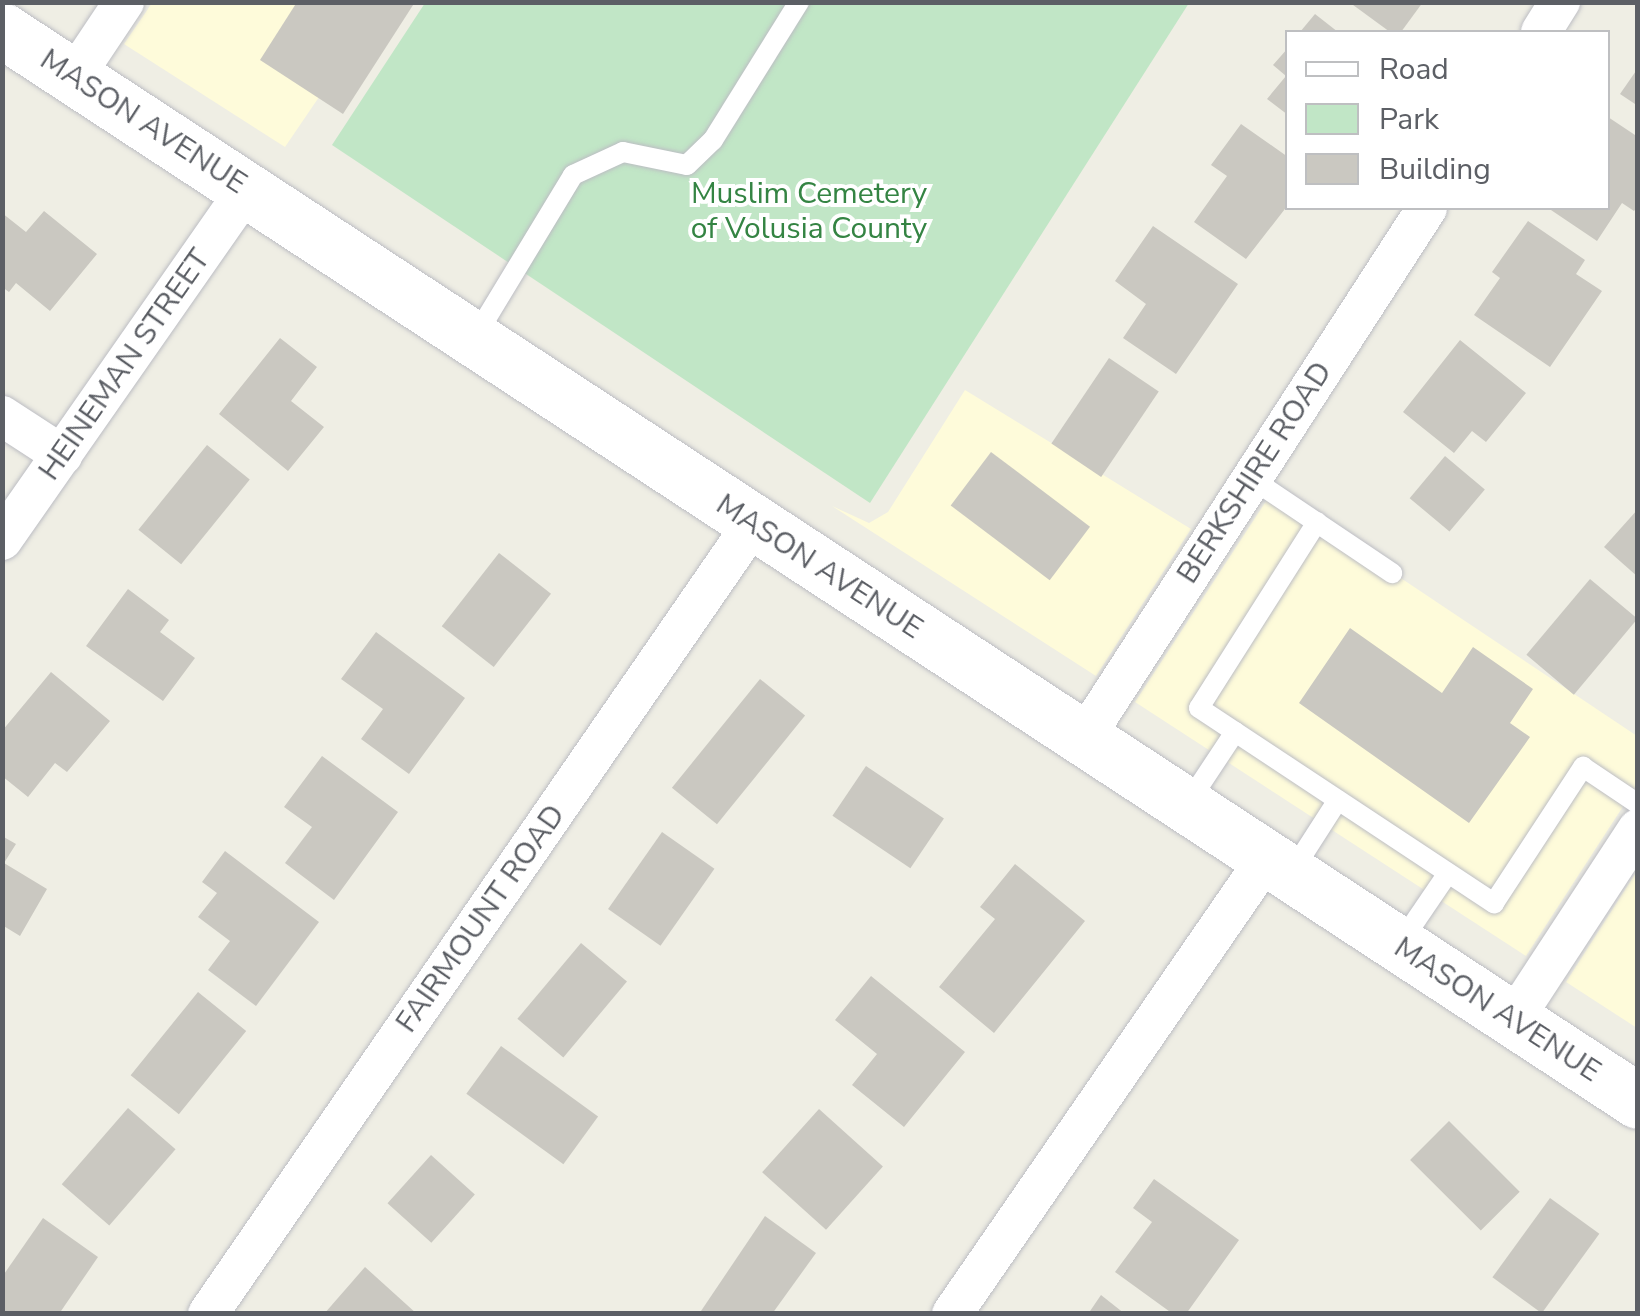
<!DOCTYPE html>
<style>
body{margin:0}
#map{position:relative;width:1640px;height:1316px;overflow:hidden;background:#efeee4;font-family:"Nunito Sans",sans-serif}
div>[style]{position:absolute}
.commercial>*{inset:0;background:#fefbda}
.green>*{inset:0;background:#c1e6c6}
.building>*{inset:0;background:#cac8c1;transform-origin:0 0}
.roads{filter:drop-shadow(0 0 2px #bcbdc3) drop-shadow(0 0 2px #bcbdc3)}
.lane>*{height:20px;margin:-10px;padding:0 10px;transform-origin:10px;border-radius:10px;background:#fff}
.street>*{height:40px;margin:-20px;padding:0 20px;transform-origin:20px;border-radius:20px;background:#fff}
.secondary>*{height:55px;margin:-27.5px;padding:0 27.5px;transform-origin:27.5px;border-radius:27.5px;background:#fff}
span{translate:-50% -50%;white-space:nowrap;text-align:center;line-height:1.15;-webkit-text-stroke:8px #fff;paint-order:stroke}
.street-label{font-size:30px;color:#5c5f65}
.park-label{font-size:30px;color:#348443}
.frame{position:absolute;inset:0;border:5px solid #5c5f65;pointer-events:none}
.legend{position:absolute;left:1285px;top:30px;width:325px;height:180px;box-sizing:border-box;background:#fff;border:2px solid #bebfc1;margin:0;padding:12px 18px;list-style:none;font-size:30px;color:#5c5f65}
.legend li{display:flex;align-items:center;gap:20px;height:50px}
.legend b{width:50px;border:2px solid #bebfc1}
</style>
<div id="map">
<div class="commercial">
<i style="clip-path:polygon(152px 3px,383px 3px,285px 147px,124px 44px)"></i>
<i style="clip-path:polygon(965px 390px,1191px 529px,1096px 676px,832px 506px,869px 523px,888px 512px)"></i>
<i style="clip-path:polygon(1272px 492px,1637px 736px,1637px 785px,1526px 956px,1135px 702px)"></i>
<i style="clip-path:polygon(1637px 871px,1637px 1028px,1566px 982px)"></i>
</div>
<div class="green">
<i style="clip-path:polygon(425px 3px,1189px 3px,870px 503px,332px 145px)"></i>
</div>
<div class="building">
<i style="clip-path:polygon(297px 2px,415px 2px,343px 114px,260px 60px)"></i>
<i style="clip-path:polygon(1349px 2px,1423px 2px,1401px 32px,1390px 32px)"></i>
<i style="clip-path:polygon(1315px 14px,1338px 32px,1300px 32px)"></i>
<i style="clip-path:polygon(1288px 48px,1288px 115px,1267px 99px,1286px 76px,1273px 65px)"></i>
<i style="clip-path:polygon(1638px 68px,1638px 106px,1620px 94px)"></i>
<i style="clip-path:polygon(1608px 117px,1638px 137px,1638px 206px,1634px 211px,1622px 203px,1597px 241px,1548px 208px,1608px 208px)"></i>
<i style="clip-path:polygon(1241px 124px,1288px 157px,1288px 205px,1246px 259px,1194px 222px,1227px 176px,1211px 165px)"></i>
<i style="clip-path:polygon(44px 211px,97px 254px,50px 311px,16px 283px,9px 292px,2px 287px,2px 213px,26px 232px)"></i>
<i style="clip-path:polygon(1528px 221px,1585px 260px,1576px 274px,1602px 291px,1550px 367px,1474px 315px,1500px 278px,1492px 272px)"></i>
<i style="clip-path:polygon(1153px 226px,1238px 284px,1176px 374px,1123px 338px,1146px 304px,1115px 281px)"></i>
<i style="clip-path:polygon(280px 338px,317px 367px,291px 401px,324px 427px,288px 471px,219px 414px)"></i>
<i style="clip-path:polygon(1460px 340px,1526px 393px,1486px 442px,1472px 431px,1454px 453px,1403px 412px)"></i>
<i style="left:1109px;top:358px;width:60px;height:103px;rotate:34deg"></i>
<i style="left:207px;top:445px;width:55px;height:109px;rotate:39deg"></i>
<i style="left:991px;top:452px;width:124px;height:67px;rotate:37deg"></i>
<i style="left:1445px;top:456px;width:52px;height:55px;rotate:40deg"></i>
<i style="clip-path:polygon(1638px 509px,1638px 577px,1604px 547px)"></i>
<i style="left:499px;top:553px;width:66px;height:93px;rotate:38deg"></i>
<i style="left:1590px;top:579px;width:62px;height:99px;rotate:40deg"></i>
<i style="clip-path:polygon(128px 589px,169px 620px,160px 632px,195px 658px,163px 701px,86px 646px)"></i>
<i style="clip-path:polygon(1350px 628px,1442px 693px,1473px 647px,1533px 689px,1510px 723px,1530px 737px,1469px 823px,1299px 703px)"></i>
<i style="clip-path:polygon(376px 632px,465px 698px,409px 774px,361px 739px,383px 709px,341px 679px)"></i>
<i style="clip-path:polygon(51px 672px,110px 721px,67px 772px,55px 763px,28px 797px,2px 776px,2px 731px)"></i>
<i style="left:760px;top:679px;width:58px;height:140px;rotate:39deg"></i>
<i style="clip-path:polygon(322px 756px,398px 812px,334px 900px,285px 863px,312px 827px,284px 807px)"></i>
<i style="left:866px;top:766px;width:94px;height:60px;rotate:34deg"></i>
<i style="left:662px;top:832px;width:64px;height:94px;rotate:35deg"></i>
<i style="clip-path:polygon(2px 836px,16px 844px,4px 863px,47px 889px,20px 936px,2px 925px)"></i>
<i style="clip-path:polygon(225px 851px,319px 922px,256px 1006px,208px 970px,230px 941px,198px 917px,217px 893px,202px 882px)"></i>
<i style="clip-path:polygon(1015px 864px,1085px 921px,994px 1033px,939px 987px,995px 919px,980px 907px)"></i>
<i style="left:581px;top:943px;width:60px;height:99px;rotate:40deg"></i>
<i style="clip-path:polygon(871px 976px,965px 1052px,904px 1127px,852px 1085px,877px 1054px,835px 1020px)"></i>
<i style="left:198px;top:992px;width:62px;height:107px;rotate:39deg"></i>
<i style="left:501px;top:1046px;width:120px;height:59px;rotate:36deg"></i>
<i style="left:128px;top:1108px;width:63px;height:101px;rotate:41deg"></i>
<i style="left:819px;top:1109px;width:86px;height:85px;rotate:42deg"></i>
<i style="left:1449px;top:1121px;width:100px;height:55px;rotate:45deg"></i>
<i style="left:431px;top:1155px;width:59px;height:65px;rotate:42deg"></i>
<i style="clip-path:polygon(1154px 1179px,1239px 1240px,1186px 1314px,1173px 1314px,1115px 1272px,1152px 1222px,1133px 1208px)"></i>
<i style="left:1550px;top:1198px;width:61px;height:98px;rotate:36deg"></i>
<i style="clip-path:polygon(765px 1216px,816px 1253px,772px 1314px,699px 1314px)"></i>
<i style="clip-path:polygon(43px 1218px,98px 1257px,59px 1314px,9px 1314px,2px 1309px,2px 1277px)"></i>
<i style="clip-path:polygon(365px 1267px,417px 1314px,324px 1314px)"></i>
<i style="clip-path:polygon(1101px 1295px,1125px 1314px,1088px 1314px)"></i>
</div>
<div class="roads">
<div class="lane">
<i style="left:475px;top:337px;width:189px;rotate:-58.8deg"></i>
<i style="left:573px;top:175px;width:55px;rotate:-24.7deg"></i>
<i style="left:623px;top:152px;width:65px;rotate:11.5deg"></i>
<i style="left:687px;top:165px;width:36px;rotate:-44deg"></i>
<i style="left:713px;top:140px;width:163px;rotate:-58.1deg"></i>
<i style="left:1252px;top:479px;width:169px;rotate:33.9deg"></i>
<i style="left:1317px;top:522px;width:220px;rotate:122.4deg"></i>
<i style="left:1199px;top:708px;width:354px;rotate:33.5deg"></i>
<i style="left:1494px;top:903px;width:163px;rotate:-56.8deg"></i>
<i style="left:1583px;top:767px;width:66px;rotate:33.9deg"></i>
<i style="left:1186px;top:806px;width:89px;rotate:-56.5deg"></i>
<i style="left:1293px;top:870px;width:83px;rotate:-57.3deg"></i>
<i style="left:1401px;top:942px;width:83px;rotate:-55.7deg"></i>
</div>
<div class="street">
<i style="left:1541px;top:32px;width:36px;rotate:-58deg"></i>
<i style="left:74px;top:77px;width:90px;rotate:-56.3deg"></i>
<i style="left:2px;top:416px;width:72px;rotate:33deg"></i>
<i style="left:2px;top:540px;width:428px;rotate:-55.1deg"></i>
<i style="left:1084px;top:738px;width:631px;rotate:-57.09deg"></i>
<i style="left:1513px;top:1020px;width:228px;rotate:-56.8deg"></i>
<i style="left:208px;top:1314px;width:960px;rotate:-55.4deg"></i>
<i style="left:952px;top:1314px;width:553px;rotate:-55.39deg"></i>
</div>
<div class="secondary">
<i style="left:2px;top:30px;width:1955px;rotate:33.21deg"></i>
</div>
</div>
<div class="street-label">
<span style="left:143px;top:122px;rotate:33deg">MASON AVENUE</span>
<span style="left:125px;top:365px;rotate:-55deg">HEINEMAN STREET</span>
<span style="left:1255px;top:473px;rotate:-57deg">BERKSHIRE ROAD</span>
<span style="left:819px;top:567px;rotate:33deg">MASON AVENUE</span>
<span style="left:481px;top:919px;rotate:-55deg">FAIRMOUNT ROAD</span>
<span style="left:1497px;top:1010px;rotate:33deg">MASON AVENUE</span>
</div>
<div class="park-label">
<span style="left:809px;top:211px">Muslim Cemetery<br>of Volusia County</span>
</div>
<div class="frame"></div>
<ul class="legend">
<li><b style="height:12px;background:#fff"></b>Road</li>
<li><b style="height:28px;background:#c1e6c6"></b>Park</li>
<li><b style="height:28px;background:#cac8c1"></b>Building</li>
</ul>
</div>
